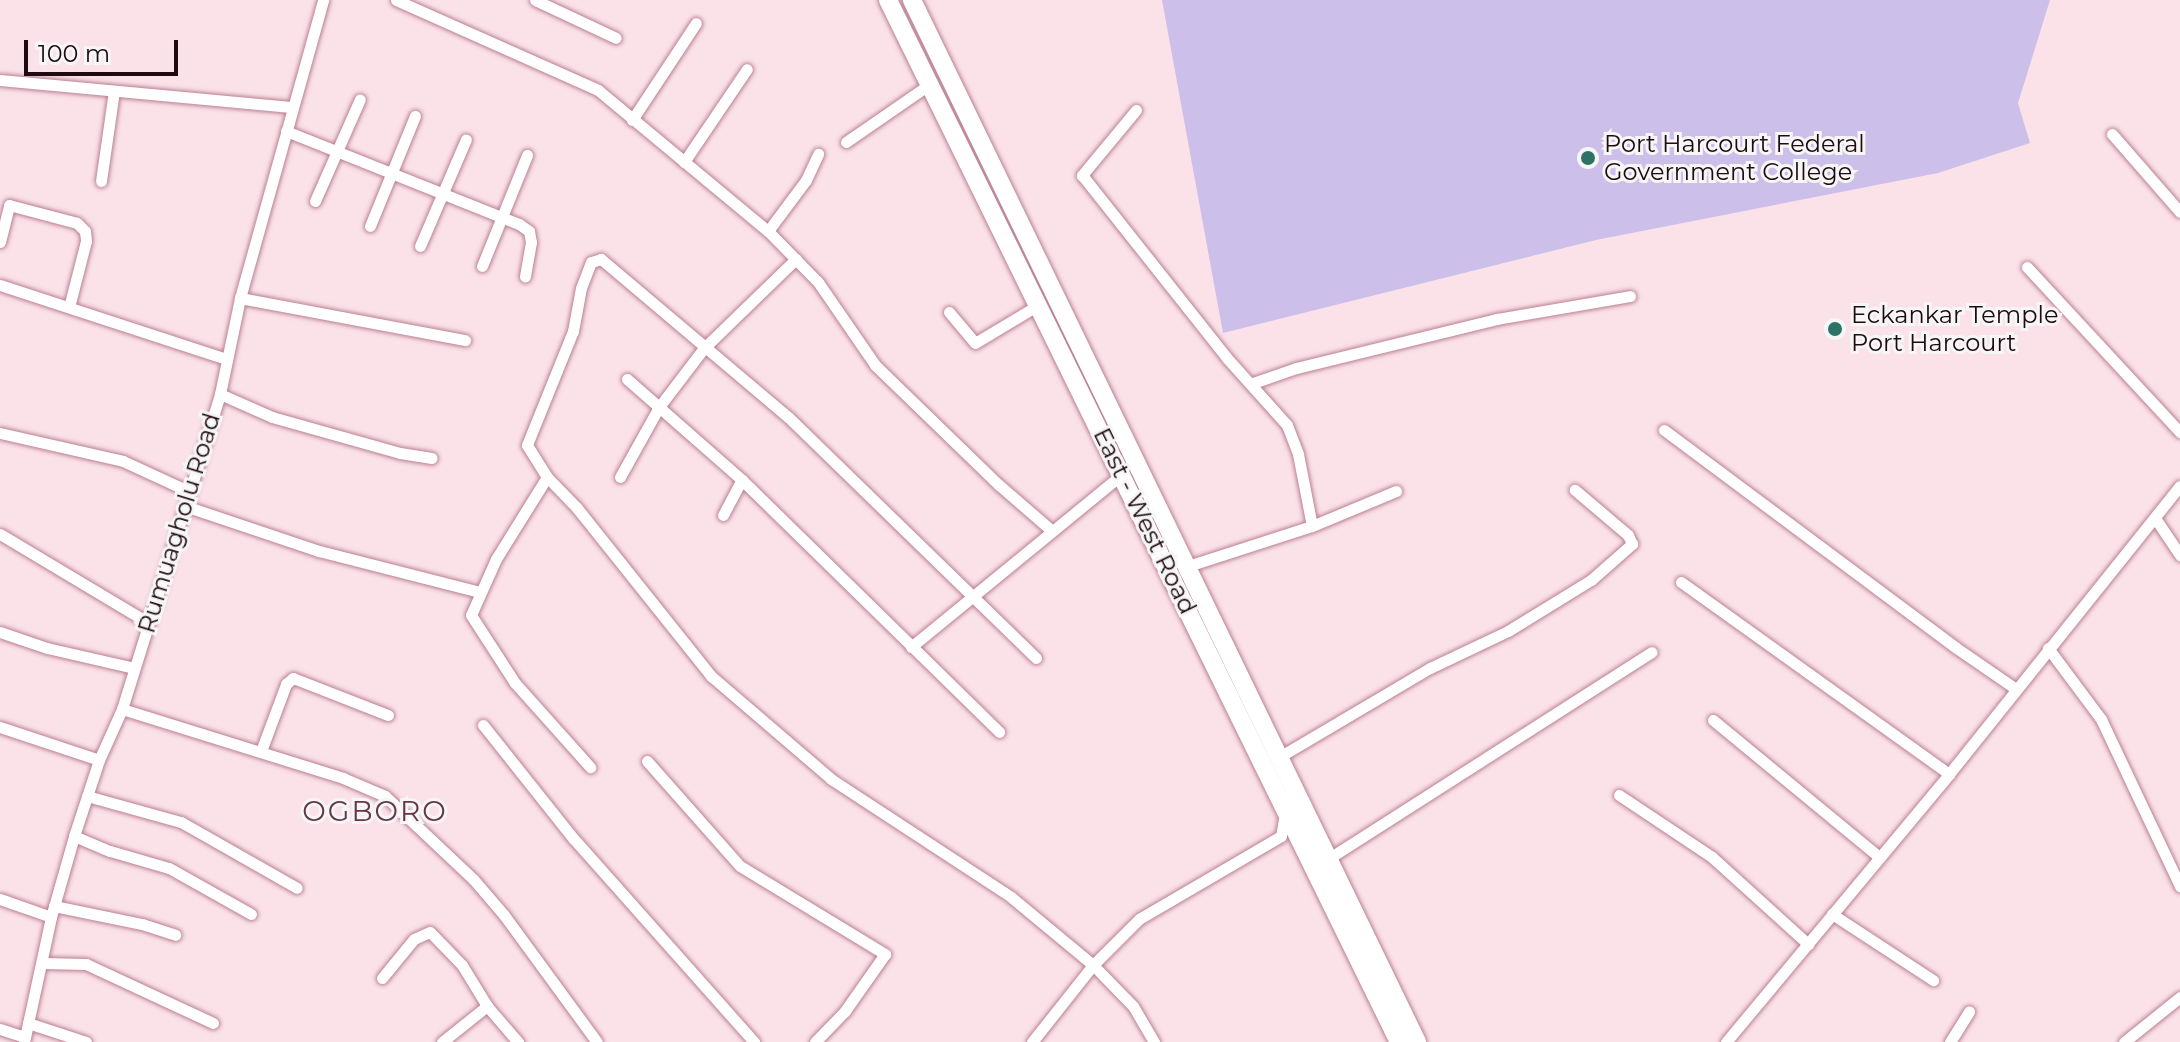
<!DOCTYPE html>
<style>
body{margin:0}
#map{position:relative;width:2180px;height:1042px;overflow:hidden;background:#fbe1e8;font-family:Montserrat,sans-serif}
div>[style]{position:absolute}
.green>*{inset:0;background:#ccbfe9}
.roads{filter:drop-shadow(0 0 2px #ba8091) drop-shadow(0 0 2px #ba8091)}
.minor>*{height:11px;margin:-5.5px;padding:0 5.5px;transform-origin:5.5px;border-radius:5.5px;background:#fff}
.primary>*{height:18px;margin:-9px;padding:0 9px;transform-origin:9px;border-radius:9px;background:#fff}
.dots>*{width:22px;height:22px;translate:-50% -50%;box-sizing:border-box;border:4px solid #f6f6f6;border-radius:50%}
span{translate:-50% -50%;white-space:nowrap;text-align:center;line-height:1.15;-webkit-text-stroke:6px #f6f6f6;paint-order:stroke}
.poi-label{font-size:24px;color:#1f0a11}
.left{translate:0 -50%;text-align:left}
.street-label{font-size:24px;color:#1f0a11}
.quarter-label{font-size:28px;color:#683546;letter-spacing:2px}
.scale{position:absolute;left:24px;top:40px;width:154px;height:36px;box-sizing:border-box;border:4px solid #1f0a11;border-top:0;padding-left:10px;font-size:24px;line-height:28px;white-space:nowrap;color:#1f0a11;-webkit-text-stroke:6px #f6f6f6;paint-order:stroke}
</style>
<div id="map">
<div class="green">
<i style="clip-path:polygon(1162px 0,2050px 0,2018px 103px,2030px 143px,1938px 173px,1596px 240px,1223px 333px)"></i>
</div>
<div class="roads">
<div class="minor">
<i style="left:396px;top:0;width:221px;rotate:24deg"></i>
<i style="left:598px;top:90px;width:221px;rotate:39.7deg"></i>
<i style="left:768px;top:231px;width:71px;rotate:45.6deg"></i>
<i style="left:818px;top:282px;width:101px;rotate:55.5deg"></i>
<i style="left:875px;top:365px;width:173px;rotate:44.1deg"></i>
<i style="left:999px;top:485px;width:69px;rotate:40.9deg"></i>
<i style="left:535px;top:0;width:89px;rotate:25.1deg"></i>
<i style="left:0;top:80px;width:292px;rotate:5.3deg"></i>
<i style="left:1136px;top:110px;width:85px;rotate:129.7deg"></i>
<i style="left:1082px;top:175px;width:232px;rotate:51.6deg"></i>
<i style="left:1226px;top:357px;width:91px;rotate:48.1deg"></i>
<i style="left:1287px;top:425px;width:31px;rotate:69deg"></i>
<i style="left:1298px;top:454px;width:73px;rotate:79deg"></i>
<i style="left:632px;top:120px;width:116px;rotate:-56.6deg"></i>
<i style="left:286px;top:131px;width:251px;rotate:21.8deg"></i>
<i style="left:519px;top:224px;width:12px;rotate:35deg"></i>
<i style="left:529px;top:231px;width:11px;rotate:80deg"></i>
<i style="left:531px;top:242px;width:35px;rotate:100deg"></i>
<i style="left:2112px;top:134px;width:103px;rotate:48.9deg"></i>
<i style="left:846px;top:142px;width:102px;rotate:-34.6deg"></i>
<i style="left:684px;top:162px;width:112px;rotate:-55.9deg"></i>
<i style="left:101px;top:181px;width:91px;rotate:-81.8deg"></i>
<i style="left:315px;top:201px;width:111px;rotate:-66.2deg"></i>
<i style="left:370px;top:226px;width:119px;rotate:-67.8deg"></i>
<i style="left:768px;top:231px;width:64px;rotate:-53.3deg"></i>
<i style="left:806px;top:180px;width:29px;rotate:-65deg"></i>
<i style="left:0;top:242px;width:38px;rotate:-76deg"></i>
<i style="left:9px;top:205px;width:70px;rotate:14.8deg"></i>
<i style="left:77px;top:223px;width:11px;rotate:45deg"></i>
<i style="left:85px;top:231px;width:10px;rotate:84deg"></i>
<i style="left:86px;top:241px;width:68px;rotate:104.4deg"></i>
<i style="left:420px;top:246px;width:116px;rotate:-66.7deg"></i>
<i style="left:482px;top:266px;width:120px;rotate:-67.9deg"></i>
<i style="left:2027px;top:267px;width:225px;rotate:47.2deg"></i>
<i style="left:0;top:285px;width:239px;rotate:18.1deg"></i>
<i style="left:240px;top:298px;width:229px;rotate:10.6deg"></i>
<i style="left:949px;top:312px;width:40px;rotate:50deg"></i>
<i style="left:975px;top:343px;width:76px;rotate:-31deg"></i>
<i style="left:627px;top:379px;width:153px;rotate:41.3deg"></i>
<i style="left:742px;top:480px;width:360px;rotate:44.4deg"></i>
<i style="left:1253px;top:383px;width:46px;rotate:-19.2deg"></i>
<i style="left:1296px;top:368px;width:207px;rotate:-13.7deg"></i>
<i style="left:1497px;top:319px;width:135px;rotate:-9.8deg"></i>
<i style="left:220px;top:394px;width:57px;rotate:23.9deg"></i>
<i style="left:272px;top:417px;width:133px;rotate:15.7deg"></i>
<i style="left:400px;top:453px;width:32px;rotate:9deg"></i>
<i style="left:1664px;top:430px;width:363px;rotate:36.7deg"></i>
<i style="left:1955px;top:647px;width:74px;rotate:34.5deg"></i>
<i style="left:0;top:433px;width:126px;rotate:12.8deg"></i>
<i style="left:123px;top:461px;width:74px;rotate:24.8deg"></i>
<i style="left:547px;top:477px;width:97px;rotate:121.9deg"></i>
<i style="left:496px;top:559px;width:61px;rotate:114.1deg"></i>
<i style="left:471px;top:615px;width:81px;rotate:57.1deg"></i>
<i style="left:515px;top:683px;width:113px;rotate:48.2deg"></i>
<i style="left:620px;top:477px;width:80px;rotate:-60.9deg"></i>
<i style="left:659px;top:407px;width:74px;rotate:-52.7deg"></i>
<i style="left:704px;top:348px;width:128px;rotate:-44.1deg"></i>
<i style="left:185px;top:506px;width:141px;rotate:18.6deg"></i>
<i style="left:319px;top:551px;width:166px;rotate:14.3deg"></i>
<i style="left:723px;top:515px;width:40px;rotate:-62deg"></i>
<i style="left:2155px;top:518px;width:45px;rotate:56deg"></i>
<i style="left:0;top:534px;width:171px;rotate:30.9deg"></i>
<i style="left:1188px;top:566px;width:130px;rotate:-17.9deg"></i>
<i style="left:1312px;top:526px;width:91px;rotate:-22.6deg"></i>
<i style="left:1681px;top:582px;width:330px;rotate:35.6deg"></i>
<i style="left:0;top:632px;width:50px;rotate:18.8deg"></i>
<i style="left:47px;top:648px;width:89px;rotate:12.9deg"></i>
<i style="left:911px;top:647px;width:273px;rotate:-39.3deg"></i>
<i style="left:2048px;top:648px;width:89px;rotate:53.3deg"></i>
<i style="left:2101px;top:719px;width:185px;rotate:64.7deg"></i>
<i style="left:1036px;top:658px;width:346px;rotate:-135.8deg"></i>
<i style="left:788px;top:417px;width:245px;rotate:-139.8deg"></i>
<i style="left:601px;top:259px;width:10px;rotate:163deg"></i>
<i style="left:591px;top:262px;width:28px;rotate:111deg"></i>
<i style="left:581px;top:288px;width:44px;rotate:100.5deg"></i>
<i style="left:573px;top:331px;width:123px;rotate:112deg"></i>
<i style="left:527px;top:445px;width:38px;rotate:58deg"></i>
<i style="left:547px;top:477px;width:43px;rotate:45.9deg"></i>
<i style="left:577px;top:508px;width:215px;rotate:51.4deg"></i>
<i style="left:711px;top:676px;width:158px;rotate:40.6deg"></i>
<i style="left:831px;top:779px;width:215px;rotate:33.2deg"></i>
<i style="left:1011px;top:897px;width:107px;rotate:39.7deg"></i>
<i style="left:1093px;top:965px;width:57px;rotate:45.7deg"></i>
<i style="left:1133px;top:1006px;width:42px;rotate:59.7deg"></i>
<i style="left:122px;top:709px;width:232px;rotate:17.3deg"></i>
<i style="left:343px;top:778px;width:46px;rotate:23.2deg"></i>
<i style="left:385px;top:796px;width:122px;rotate:43.3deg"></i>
<i style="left:474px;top:880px;width:46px;rotate:49.4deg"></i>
<i style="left:504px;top:915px;width:157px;rotate:53.8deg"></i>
<i style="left:1713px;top:720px;width:215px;rotate:39.5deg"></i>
<i style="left:483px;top:725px;width:144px;rotate:51.5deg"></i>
<i style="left:573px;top:838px;width:273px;rotate:48.4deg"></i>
<i style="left:0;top:727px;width:104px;rotate:18.4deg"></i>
<i style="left:261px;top:751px;width:72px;rotate:-69.5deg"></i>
<i style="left:286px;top:684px;width:9px;rotate:-41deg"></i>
<i style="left:293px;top:678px;width:102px;rotate:21.3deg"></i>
<i style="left:1281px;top:756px;width:173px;rotate:-30.6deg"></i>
<i style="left:1430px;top:668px;width:86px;rotate:-25.4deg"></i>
<i style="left:1508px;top:631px;width:97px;rotate:-31.6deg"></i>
<i style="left:1591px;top:580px;width:55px;rotate:-41.3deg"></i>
<i style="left:1632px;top:544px;width:10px;rotate:-114deg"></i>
<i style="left:1628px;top:535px;width:70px;rotate:-139.7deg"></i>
<i style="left:647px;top:761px;width:140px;rotate:48.5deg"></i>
<i style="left:740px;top:866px;width:170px;rotate:31.3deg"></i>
<i style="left:885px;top:954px;width:70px;rotate:125.1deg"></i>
<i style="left:845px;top:1011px;width:43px;rotate:134.1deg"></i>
<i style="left:1619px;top:795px;width:112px;rotate:33.7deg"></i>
<i style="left:1712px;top:857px;width:130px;rotate:42.2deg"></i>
<i style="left:87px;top:796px;width:98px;rotate:15.5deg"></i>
<i style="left:181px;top:822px;width:133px;rotate:29.6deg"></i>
<i style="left:74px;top:836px;width:39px;rotate:23deg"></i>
<i style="left:110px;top:851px;width:61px;rotate:16.1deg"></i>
<i style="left:169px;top:868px;width:94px;rotate:29.3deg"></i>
<i style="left:1328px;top:859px;width:384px;rotate:-32.6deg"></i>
<i style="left:0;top:899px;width:54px;rotate:19.4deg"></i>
<i style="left:54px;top:906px;width:90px;rotate:11.6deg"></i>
<i style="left:142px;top:924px;width:35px;rotate:18deg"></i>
<i style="left:1832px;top:914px;width:121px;rotate:33.2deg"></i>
<i style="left:43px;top:963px;width:43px;rotate:1.3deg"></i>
<i style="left:86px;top:964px;width:140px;rotate:24.9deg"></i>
<i style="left:382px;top:978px;width:50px;rotate:-50.6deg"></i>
<i style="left:414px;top:939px;width:17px;rotate:-24deg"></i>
<i style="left:430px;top:932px;width:46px;rotate:45.9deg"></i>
<i style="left:462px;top:965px;width:48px;rotate:58.6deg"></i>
<i style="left:487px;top:1006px;width:48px;rotate:49.3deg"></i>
<i style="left:28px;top:1023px;width:61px;rotate:18.1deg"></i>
<i style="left:0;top:1029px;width:26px;rotate:18deg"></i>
<i style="left:24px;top:1042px;width:128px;rotate:-77.8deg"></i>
<i style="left:51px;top:917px;width:84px;rotate:-74.1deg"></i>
<i style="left:74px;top:836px;width:80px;rotate:-71.8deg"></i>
<i style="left:99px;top:760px;width:56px;rotate:-65.7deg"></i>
<i style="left:122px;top:709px;width:330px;rotate:-72.7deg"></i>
<i style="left:220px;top:394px;width:98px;rotate:-78.2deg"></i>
<i style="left:240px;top:298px;width:309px;rotate:-74.4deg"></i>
<i style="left:442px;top:1042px;width:58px;rotate:-38.7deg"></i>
<i style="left:1032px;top:1042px;width:98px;rotate:-51.6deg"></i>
<i style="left:1093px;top:965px;width:65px;rotate:-45deg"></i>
<i style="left:1139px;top:919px;width:164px;rotate:-30.3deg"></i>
<i style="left:1281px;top:836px;width:23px;rotate:-80deg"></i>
<i style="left:1726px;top:1042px;width:349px;rotate:-50.2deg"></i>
<i style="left:1949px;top:774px;width:369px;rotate:-51.3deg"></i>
<i style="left:1950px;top:1042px;width:36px;rotate:-58deg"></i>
<i style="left:2124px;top:1042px;width:72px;rotate:-38.8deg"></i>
</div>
<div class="primary">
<i style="left:888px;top:0;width:1161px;rotate:63.88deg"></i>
<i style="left:912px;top:0;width:1158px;rotate:64.14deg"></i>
</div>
</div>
<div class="dots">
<i style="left:1588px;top:158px;background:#2e7266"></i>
<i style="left:1835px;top:329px;background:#2e7266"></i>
</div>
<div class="poi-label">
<span class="left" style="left:1604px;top:158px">Port Harcourt Federal<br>Government College</span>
<span class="left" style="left:1851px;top:329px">Eckankar Temple<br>Port Harcourt</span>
</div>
<div class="street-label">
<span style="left:1145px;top:521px;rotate:64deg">East - West Road</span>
<span style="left:179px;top:523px;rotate:-73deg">Rumuagholu Road</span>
</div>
<div class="quarter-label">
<span style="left:375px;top:811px">OGBORO</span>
</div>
<div class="scale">100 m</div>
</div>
